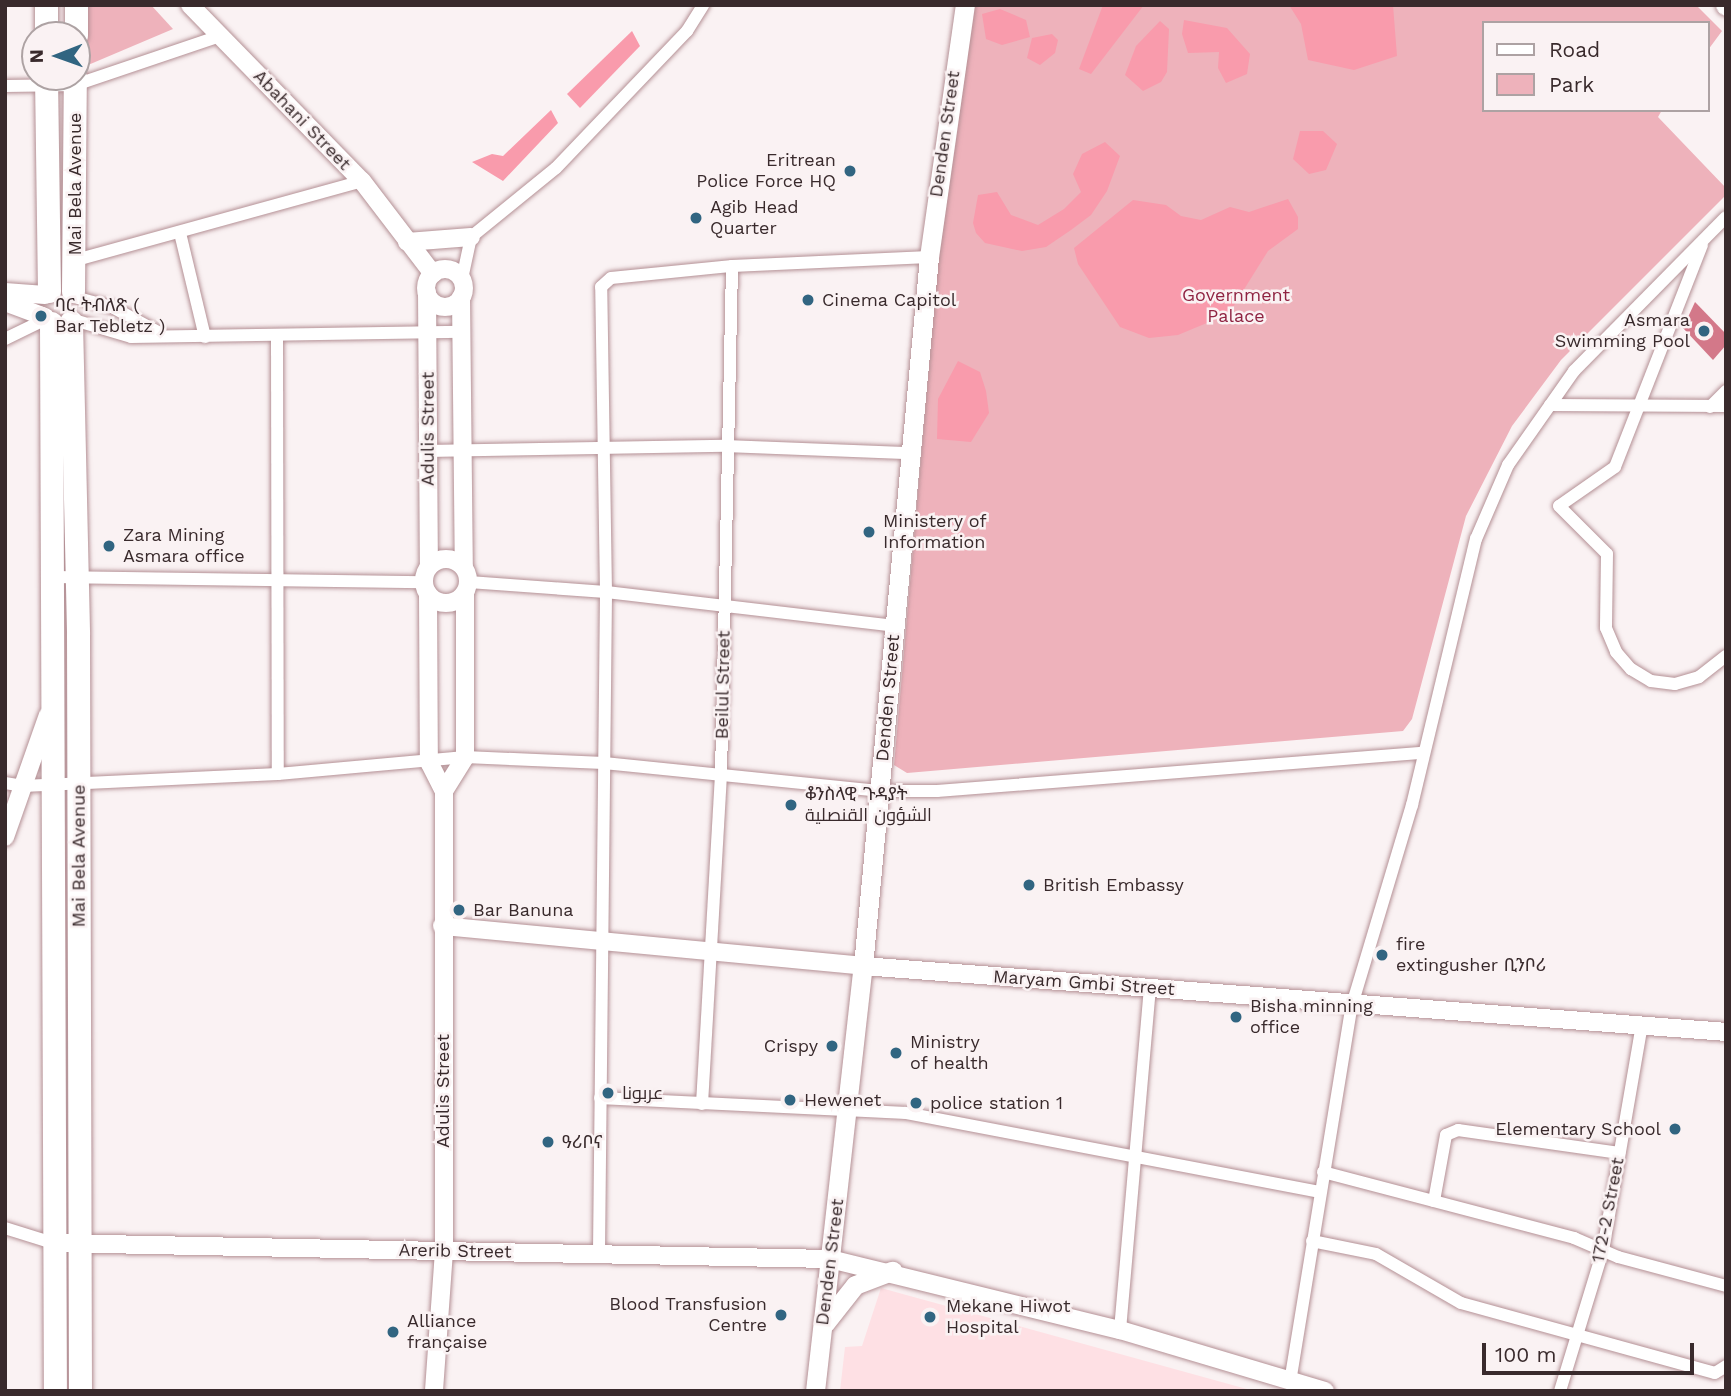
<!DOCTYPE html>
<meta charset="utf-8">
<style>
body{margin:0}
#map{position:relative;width:1731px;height:1396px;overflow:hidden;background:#faf2f3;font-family:"Work Sans",Cairo,"Noto Sans Ethiopic",sans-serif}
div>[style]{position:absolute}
.built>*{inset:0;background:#fee0e4}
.green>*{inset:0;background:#eeb2bb}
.forest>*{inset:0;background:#f99bac}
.water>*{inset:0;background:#d37889}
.roads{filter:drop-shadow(0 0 2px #b49095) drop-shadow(0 0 2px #b49095)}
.street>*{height:12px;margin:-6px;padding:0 6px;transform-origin:6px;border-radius:6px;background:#fff}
.secondary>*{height:18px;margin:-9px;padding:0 9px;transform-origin:9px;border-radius:9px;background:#fff}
.secondary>.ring{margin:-9px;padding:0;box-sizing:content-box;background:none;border:18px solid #fff;border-radius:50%}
.primary>*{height:19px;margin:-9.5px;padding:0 9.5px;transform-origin:9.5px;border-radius:9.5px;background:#fff}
.highway>*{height:23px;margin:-11.5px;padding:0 11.5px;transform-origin:11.5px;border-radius:11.5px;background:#fff}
.dots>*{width:19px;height:19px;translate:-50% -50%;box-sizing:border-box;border:4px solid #faf2f3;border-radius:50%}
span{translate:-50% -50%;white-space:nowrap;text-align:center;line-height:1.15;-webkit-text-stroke:5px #faf2f3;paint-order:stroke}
.street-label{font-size:18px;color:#392a2c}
.poi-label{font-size:18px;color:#392a2c}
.right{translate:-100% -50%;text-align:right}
.left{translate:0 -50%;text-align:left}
.park-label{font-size:18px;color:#8f2342}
.frame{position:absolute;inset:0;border:7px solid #392a2c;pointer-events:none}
.legend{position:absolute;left:1482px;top:21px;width:228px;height:91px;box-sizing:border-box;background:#faf2f3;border:2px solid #ada2a3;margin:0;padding:9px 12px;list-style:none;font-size:21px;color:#392a2c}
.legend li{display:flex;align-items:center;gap:14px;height:35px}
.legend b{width:35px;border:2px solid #ada2a3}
.north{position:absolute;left:21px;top:21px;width:70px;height:70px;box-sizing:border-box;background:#faf2f3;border:2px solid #ada2a3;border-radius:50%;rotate:269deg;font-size:19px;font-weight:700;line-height:28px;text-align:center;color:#392a2c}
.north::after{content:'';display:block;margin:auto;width:24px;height:32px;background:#316581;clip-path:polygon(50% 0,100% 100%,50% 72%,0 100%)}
.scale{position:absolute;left:1482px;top:1343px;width:212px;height:32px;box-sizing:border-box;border:4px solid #392a2c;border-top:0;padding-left:9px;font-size:21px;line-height:24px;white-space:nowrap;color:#392a2c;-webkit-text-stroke:5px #faf2f3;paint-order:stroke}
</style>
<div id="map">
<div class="built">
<i style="clip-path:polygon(881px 1288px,1254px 1391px,840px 1391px,845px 1347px,862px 1346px)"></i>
</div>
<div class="green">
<i style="clip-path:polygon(81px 5px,151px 5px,173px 29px,81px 68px)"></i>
<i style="clip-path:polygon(973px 5px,1696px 5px,1722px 31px,1708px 50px,1708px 23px,1484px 23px,1484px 110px,1662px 110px,1658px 117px,1726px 188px,1726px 195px,1561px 360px,1512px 426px,1466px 516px,1412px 719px,1403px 731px,907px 773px,894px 765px,950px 127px)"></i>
</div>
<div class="forest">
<i style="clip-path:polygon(1103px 5px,1144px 5px,1091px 74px,1079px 69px)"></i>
<i style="clip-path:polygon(1289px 5px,1393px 5px,1397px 56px,1354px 70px,1308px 60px,1301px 24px)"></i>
<i style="clip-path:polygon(1000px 9px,1026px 20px,1030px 37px,1002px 45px,986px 39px,982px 14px)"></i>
<i style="clip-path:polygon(1184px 20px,1227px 28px,1250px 54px,1247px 74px,1226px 83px,1218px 68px,1219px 52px,1188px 53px,1182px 34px)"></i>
<i style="clip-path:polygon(1160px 21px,1169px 29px,1167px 72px,1161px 82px,1143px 91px,1125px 75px,1136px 46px)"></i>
<i style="clip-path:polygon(632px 31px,640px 46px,580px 108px,567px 94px)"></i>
<i style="clip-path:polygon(1052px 34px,1058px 40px,1055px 53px,1040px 65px,1027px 58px,1032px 38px)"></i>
<i style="clip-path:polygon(551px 110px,558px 123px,503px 181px,472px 162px,492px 154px,503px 156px)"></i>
<i style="clip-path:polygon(1300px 131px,1323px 131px,1337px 144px,1326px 170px,1309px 174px,1293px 159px)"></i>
<i style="clip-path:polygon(1105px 142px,1120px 156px,1107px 191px,1091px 215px,1071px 230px,1046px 247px,1022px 251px,985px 243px,976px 233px,973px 223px,978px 195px,997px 192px,1011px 215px,1038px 225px,1064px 209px,1081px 192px,1073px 174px,1082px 154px)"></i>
<i style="clip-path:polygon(1288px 199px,1298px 217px,1298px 229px,1268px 251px,1233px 307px,1214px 320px,1178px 335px,1149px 338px,1120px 327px,1078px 264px,1074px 248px,1133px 200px,1166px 205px,1181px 216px,1201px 220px,1230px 207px,1249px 212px)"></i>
<i style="clip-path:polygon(958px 361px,980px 372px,986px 391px,989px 413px,971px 442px,937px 439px,938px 399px)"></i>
</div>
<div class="water">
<i style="clip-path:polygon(1695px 302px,1726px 334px,1726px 345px,1713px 360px,1683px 328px)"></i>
</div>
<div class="roads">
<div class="street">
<i style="left:5px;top:86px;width:70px;rotate:-0.8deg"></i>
<i style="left:75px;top:85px;width:153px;rotate:-18.7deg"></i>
<i style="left:180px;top:233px;width:107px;rotate:76.5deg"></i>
<i style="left:1702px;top:245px;width:238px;rotate:111.4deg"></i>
<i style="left:1615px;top:467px;width:68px;rotate:145.1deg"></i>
<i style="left:1559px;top:506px;width:68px;rotate:45deg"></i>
<i style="left:1607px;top:554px;width:74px;rotate:90.8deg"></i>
<i style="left:1606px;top:628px;width:26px;rotate:67deg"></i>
<i style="left:1616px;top:652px;width:23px;rotate:49deg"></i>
<i style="left:1631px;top:669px;width:23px;rotate:31deg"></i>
<i style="left:1651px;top:681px;width:24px;rotate:7deg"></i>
<i style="left:1675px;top:684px;width:25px;rotate:-16deg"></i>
<i style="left:1699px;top:677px;width:34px;rotate:-38deg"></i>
<i style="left:76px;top:260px;width:297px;rotate:-15.4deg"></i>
<i style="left:462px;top:279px;width:43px;rotate:-77.9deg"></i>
<i style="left:471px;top:237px;width:109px;rotate:-39.1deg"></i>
<i style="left:556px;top:168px;width:190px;rotate:-46.3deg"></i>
<i style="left:687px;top:31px;width:31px;rotate:-58deg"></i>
<i style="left:78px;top:298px;width:35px;rotate:15deg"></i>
<i style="left:112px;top:307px;width:55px;rotate:28.4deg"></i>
<i style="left:74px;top:320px;width:59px;rotate:16.6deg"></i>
<i style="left:131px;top:337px;width:331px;rotate:-0.9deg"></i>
<i style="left:277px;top:337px;width:437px;rotate:89.9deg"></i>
<i style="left:5px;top:339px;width:46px;rotate:-26deg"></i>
<i style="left:1550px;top:405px;width:176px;rotate:0.3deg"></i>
<i style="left:1710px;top:407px;width:23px;rotate:-45deg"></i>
<i style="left:427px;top:451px;width:298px;rotate:-1deg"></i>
<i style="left:725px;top:446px;width:186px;rotate:2.2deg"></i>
<i style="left:53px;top:577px;width:371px;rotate:0.8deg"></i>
<i style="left:469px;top:582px;width:137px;rotate:4.2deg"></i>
<i style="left:606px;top:592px;width:291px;rotate:6.7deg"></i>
<i style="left:5px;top:783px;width:18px;rotate:9deg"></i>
<i style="left:23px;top:786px;width:255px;rotate:-2.7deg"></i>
<i style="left:278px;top:774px;width:188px;rotate:-5.2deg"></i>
<i style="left:465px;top:757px;width:139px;rotate:2.5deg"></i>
<i style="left:604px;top:763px;width:276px;rotate:5.8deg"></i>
<i style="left:879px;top:791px;width:58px"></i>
<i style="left:937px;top:791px;width:487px;rotate:-4.5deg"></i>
<i style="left:600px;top:1098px;width:306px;rotate:2.8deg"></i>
<i style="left:906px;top:1113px;width:420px;rotate:10.8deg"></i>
<i style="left:702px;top:1104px;width:330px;rotate:-86.7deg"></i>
<i style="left:721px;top:775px;width:509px;rotate:-88.76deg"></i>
<i style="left:1323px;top:1172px;width:260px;rotate:14.7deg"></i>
<i style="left:1574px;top:1238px;width:48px;rotate:23.4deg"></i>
<i style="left:1618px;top:1257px;width:112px;rotate:15deg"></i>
<i style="left:1434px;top:1201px;width:67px;rotate:-79.7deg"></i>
<i style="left:1446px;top:1135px;width:13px;rotate:-23deg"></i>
<i style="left:1458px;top:1130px;width:163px;rotate:8.1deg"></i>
<i style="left:5px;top:1228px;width:50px;rotate:17.4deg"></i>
<i style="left:1312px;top:1241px;width:65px;rotate:11.5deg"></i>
<i style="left:1376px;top:1254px;width:98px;rotate:30deg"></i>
<i style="left:1461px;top:1303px;width:263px;rotate:15.4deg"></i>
<i style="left:1715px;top:1373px;width:13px;rotate:-32deg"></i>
<i style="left:599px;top:1252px;width:660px;rotate:-89.39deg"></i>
<i style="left:606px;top:592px;width:305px;rotate:-90.9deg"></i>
<i style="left:601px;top:287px;width:13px;rotate:-42deg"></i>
<i style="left:611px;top:278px;width:122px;rotate:-5.7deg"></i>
<i style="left:732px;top:266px;width:197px;rotate:-2.6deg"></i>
<i style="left:1120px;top:1330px;width:344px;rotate:-85deg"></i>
<i style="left:1290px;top:1382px;width:382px;rotate:-80.7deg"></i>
<i style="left:1352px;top:1005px;width:209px;rotate:-73.3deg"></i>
<i style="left:1412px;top:805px;width:274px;rotate:-76.5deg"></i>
<i style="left:1476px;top:539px;width:81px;rotate:-66.6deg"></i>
<i style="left:1508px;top:465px;width:115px;rotate:-54.9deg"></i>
<i style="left:1574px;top:371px;width:216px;rotate:-45.4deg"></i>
<i style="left:1560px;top:1391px;width:147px;rotate:-73deg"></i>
<i style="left:1603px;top:1250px;width:228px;rotate:-80.2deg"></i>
</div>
<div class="secondary">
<i style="left:190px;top:5px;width:246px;rotate:45.7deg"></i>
<i style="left:362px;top:181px;width:117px;rotate:52.6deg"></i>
<i style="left:407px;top:242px;width:64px;rotate:-4.5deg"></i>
<i class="ring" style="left:426px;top:269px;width:20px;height:20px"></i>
<i style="left:5px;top:292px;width:40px;rotate:4.3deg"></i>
<i style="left:427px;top:292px;width:275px;rotate:89.6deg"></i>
<i style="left:461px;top:297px;width:270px;rotate:89.4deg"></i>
<i style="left:5px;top:302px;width:43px;rotate:20.6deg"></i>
<i class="ring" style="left:424px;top:559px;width:26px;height:26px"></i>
<i style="left:428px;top:594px;width:168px;rotate:89.7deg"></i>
<i style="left:429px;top:762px;width:33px;rotate:63deg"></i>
<i style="left:444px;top:791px;width:460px;rotate:90deg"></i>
<i style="left:444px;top:1251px;width:140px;rotate:94.1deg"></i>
<i style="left:444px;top:791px;width:40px;rotate:-58deg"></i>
<i style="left:465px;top:757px;width:164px;rotate:-90deg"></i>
<i style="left:5px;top:837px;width:129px;rotate:-70.6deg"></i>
<i style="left:442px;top:926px;width:423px;rotate:5.4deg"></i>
<i style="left:863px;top:966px;width:866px;rotate:4.37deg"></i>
<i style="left:53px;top:1243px;width:777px;rotate:1.18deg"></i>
<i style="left:830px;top:1259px;width:299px;rotate:13.8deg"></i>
<i style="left:1120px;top:1330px;width:214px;rotate:16.6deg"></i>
</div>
<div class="primary">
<i style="left:1725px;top:5px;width:1px;rotate:45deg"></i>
<i style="left:825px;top:1323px;width:48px;rotate:-51.7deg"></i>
<i style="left:855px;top:1285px;width:40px;rotate:-21deg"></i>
<i style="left:815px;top:1391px;width:428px;rotate:-83.6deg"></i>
<i style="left:863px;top:966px;width:712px;rotate:-84.68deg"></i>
<i style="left:929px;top:257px;width:255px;rotate:-81.9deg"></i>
</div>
<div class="highway">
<i style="left:46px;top:35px;width:30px;rotate:-90deg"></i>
<i style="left:76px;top:35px;width:30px;rotate:-90deg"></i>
<i style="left:46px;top:77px;width:214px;rotate:89.2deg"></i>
<i style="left:73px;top:291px;width:214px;rotate:-89.5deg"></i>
<i style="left:71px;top:322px;width:312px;rotate:88.7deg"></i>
<i style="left:78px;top:634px;width:757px;rotate:89.85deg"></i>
<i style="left:51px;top:323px;width:1068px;rotate:89.79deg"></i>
</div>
</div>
<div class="dots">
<i style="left:850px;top:171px;background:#316581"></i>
<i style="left:696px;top:218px;background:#316581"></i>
<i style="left:808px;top:300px;background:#316581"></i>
<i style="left:41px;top:316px;background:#316581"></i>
<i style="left:1704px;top:331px;background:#316581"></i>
<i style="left:869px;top:532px;background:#316581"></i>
<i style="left:109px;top:546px;background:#316581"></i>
<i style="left:791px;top:805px;background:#316581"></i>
<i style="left:1029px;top:885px;background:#316581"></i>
<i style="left:459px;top:910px;background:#316581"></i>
<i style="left:1382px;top:955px;background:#316581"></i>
<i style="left:1236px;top:1017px;background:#316581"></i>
<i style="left:832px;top:1046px;background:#316581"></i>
<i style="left:896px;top:1053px;background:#316581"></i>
<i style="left:608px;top:1093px;background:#316581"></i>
<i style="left:790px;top:1100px;background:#316581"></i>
<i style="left:916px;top:1103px;background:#316581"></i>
<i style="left:1675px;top:1129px;background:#316581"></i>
<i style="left:548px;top:1142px;background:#316581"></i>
<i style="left:781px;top:1315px;background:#316581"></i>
<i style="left:930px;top:1317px;background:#316581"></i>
<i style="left:393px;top:1332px;background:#316581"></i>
</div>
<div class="street-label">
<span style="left:302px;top:120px;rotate:46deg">Abahani Street</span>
<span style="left:945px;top:134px;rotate:-82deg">Denden Street</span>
<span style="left:75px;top:184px;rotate:-90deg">Mai Bela Avenue</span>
<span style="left:428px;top:429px;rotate:-90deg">Adulis Street</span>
<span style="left:723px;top:685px;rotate:-89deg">Beilul Street</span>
<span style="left:888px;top:698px;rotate:-85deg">Denden Street</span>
<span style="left:79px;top:856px;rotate:-90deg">Mai Bela Avenue</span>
<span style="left:1084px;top:983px;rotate:4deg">Maryam Gmbi Street</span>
<span style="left:443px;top:1091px;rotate:-90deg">Adulis Street</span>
<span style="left:1608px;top:1210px;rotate:-79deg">172-2 Street</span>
<span style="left:455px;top:1251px;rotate:1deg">Arerib Street</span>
<span style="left:830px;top:1262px;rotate:-83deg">Denden Street</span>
</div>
<div class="poi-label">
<span class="right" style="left:836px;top:171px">Eritrean<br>Police Force HQ</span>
<span class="left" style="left:710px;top:218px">Agib Head<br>Quarter</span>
<span class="left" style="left:822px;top:300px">Cinema Capitol</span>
<span class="left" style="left:55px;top:316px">ባር ትብለጽ (<br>Bar Tebletz )</span>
<span class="right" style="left:1690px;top:331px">Asmara<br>Swimming Pool</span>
<span class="left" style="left:883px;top:532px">Ministery of<br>Information</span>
<span class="left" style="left:123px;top:546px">Zara Mining<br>Asmara office</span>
<span class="left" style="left:805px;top:805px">ቆንስላዊ ጉዳያት<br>الشؤون القنصلية</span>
<span class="left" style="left:1043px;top:885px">British Embassy</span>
<span class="left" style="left:473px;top:910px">Bar Banuna</span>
<span class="left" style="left:1396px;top:955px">fire<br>extingusher ቢንቦሪ</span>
<span class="left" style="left:1250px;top:1017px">Bisha minning<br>office</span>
<span class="left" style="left:910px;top:1053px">Ministry<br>of health</span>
<span class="right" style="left:818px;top:1046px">Crispy</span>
<span class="left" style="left:622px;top:1093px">عربونا</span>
<span class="left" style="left:804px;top:1100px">Hewenet</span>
<span class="left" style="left:930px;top:1103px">police station 1</span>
<span class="right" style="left:1661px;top:1129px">Elementary School</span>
<span class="left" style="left:562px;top:1142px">ዓሪቦና</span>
<span class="right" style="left:767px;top:1315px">Blood Transfusion<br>Centre</span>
<span class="left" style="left:946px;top:1317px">Mekane Hiwot<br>Hospital</span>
<span class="left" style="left:407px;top:1332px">Alliance<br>française</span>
</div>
<div class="park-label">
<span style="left:1236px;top:306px">Government<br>Palace</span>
</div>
<div class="frame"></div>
<ul class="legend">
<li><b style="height:9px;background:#fff"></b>Road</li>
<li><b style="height:19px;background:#eeb2bb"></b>Park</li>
</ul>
<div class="north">N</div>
<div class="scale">100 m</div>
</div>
